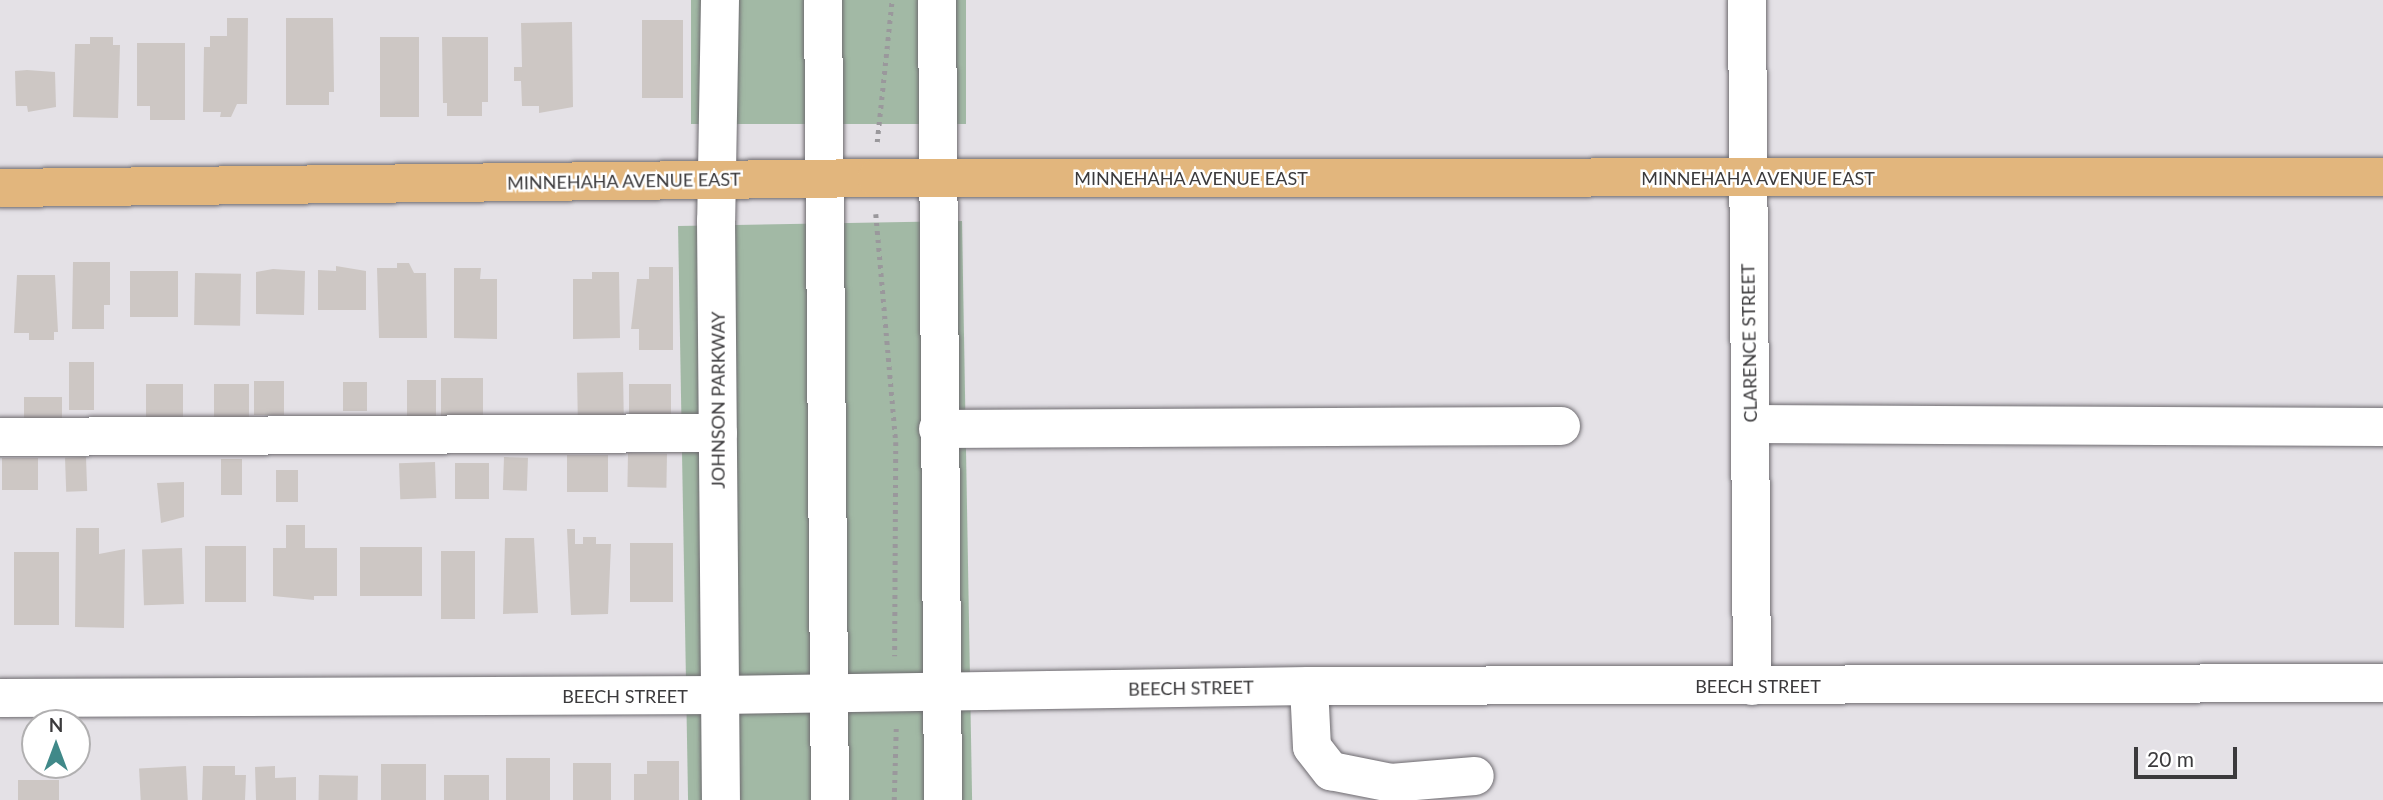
<!DOCTYPE html>
<style>
body{margin:0}
#map{position:relative;width:2383px;height:800px;overflow:hidden;background:#e4e1e6;font-family:Lato,sans-serif}
div>[style]{position:absolute}
.green>*{inset:0;background:#a2b9a5;transform-origin:0 0}
.building>*{inset:0;background:#cdc7c4;transform-origin:0 0}
.path>*{height:4.5px;margin-top:-2.25px;transform-origin:0;background:repeating-linear-gradient(90deg,#9a989c 0 3.5px,transparent 0 8.5px)}
.roads{filter:drop-shadow(0 0 2px #6e6b70) drop-shadow(0 0 2px #6e6b70)}
.minor>*{height:38px;margin:-19px;padding:0 19px;transform-origin:19px;border-radius:19px;background:#fff}
.major>*{height:38px;margin:-19px;padding:0 19px;transform-origin:19px;border-radius:19px;background:#e2b67d}
span{translate:-50% -50%;white-space:nowrap;text-align:center;line-height:1.15;-webkit-text-stroke:5px #fff;paint-order:stroke}
.street-label{font-size:18px;color:#3b3a3c}
.north{position:absolute;left:21px;top:709px;width:70px;height:70px;box-sizing:border-box;background:#fff;border:2px solid #b1b0b1;border-radius:50%;rotate:0deg;font-size:19px;font-weight:700;line-height:28px;text-align:center;color:#3b3a3c}
.north::after{content:'';display:block;margin:auto;width:24px;height:32px;background:#408989;clip-path:polygon(50% 0,100% 100%,50% 72%,0 100%)}
.scale{position:absolute;left:2134px;top:747px;width:103px;height:32px;box-sizing:border-box;border:4px solid #3b3a3c;border-top:0;padding-left:9px;font-size:21px;line-height:24px;white-space:nowrap;color:#3b3a3c;-webkit-text-stroke:5px #fff;paint-order:stroke}
</style>
<div id="map">
<div class="green">
<i style="left:691px;top:0;width:275px;height:124px"></i>
<i style="left:962px;top:221px;width:579px;height:284px;rotate:89deg"></i>
</div>
<div class="building">
<i style="clip-path:polygon(227px 18px,248px 18px,247px 104px,237px 104px,231px 117px,220px 117px,221px 112px,203px 112px,204px 47px,210px 47px,210px 36px,227px 36px)"></i>
<i style="clip-path:polygon(286px 18px,333px 18px,334px 92px,329px 92px,329px 105px,286px 105px)"></i>
<i style="left:642px;top:20px;width:41px;height:78px"></i>
<i style="clip-path:polygon(572px 22px,573px 107px,539px 113px,539px 106px,522px 106px,521px 81px,514px 81px,514px 67px,522px 67px,521px 23px)"></i>
<i style="clip-path:polygon(90px 37px,113px 37px,113px 45px,120px 45px,118px 118px,73px 117px,75px 44px,90px 44px)"></i>
<i style="left:380px;top:37px;width:39px;height:80px"></i>
<i style="clip-path:polygon(442px 37px,488px 37px,488px 102px,482px 102px,482px 116px,447px 116px,447px 103px,443px 103px)"></i>
<i style="clip-path:polygon(137px 43px,185px 43px,185px 120px,150px 120px,150px 106px,137px 106px)"></i>
<i style="clip-path:polygon(27px 70px,55px 72px,56px 107px,28px 112px,27px 106px,16px 106px,15px 71px)"></i>
<i style="clip-path:polygon(73px 262px,110px 262px,110px 305px,104px 305px,104px 329px,72px 329px)"></i>
<i style="clip-path:polygon(397px 263px,409px 263px,414px 273px,426px 273px,427px 338px,379px 338px,377px 268px,397px 268px)"></i>
<i style="clip-path:polygon(336px 266px,366px 271px,366px 310px,318px 310px,318px 270px,336px 271px)"></i>
<i style="clip-path:polygon(649px 267px,673px 267px,673px 350px,639px 350px,639px 329px,631px 329px,637px 279px,649px 279px)"></i>
<i style="clip-path:polygon(454px 268px,481px 268px,480px 279px,497px 279px,497px 339px,454px 338px)"></i>
<i style="clip-path:polygon(273px 269px,305px 271px,304px 315px,256px 314px,256px 272px)"></i>
<i style="left:130px;top:271px;width:48px;height:46px"></i>
<i style="clip-path:polygon(592px 272px,619px 272px,620px 338px,573px 339px,573px 279px,592px 279px)"></i>
<i style="left:195px;top:273px;width:46px;height:52px;rotate:1deg"></i>
<i style="clip-path:polygon(17px 275px,55px 275px,58px 332px,54px 332px,54px 340px,29px 340px,29px 333px,14px 333px)"></i>
<i style="left:69px;top:362px;width:25px;height:48px"></i>
<i style="left:623px;top:372px;width:47px;height:46px;rotate:89deg"></i>
<i style="left:441px;top:378px;width:42px;height:42px"></i>
<i style="left:407px;top:380px;width:29px;height:38px"></i>
<i style="left:254px;top:381px;width:30px;height:34px"></i>
<i style="left:343px;top:382px;width:24px;height:29px"></i>
<i style="left:146px;top:384px;width:37px;height:37px"></i>
<i style="left:214px;top:384px;width:35px;height:35px"></i>
<i style="left:629px;top:384px;width:42px;height:35px"></i>
<i style="left:62px;top:397px;width:28px;height:38px;rotate:90deg"></i>
<i style="left:628px;top:453px;width:39px;height:34px;rotate:1deg"></i>
<i style="left:567px;top:455px;width:41px;height:37px"></i>
<i style="left:86px;top:457px;width:34px;height:21px;rotate:88deg"></i>
<i style="left:504px;top:457px;width:24px;height:33px;rotate:2deg"></i>
<i style="left:38px;top:458px;width:32px;height:36px;rotate:90deg"></i>
<i style="left:221px;top:459px;width:21px;height:36px"></i>
<i style="left:435px;top:462px;width:36px;height:36px;rotate:88deg"></i>
<i style="left:455px;top:463px;width:34px;height:36px"></i>
<i style="left:276px;top:470px;width:22px;height:32px"></i>
<i style="clip-path:polygon(184px 482px,184px 517px,161px 523px,157px 483px)"></i>
<i style="clip-path:polygon(286px 525px,305px 525px,305px 548px,337px 548px,337px 596px,314px 596px,314px 600px,273px 596px,273px 548px,286px 548px)"></i>
<i style="clip-path:polygon(76px 528px,99px 528px,99px 554px,125px 549px,124px 628px,75px 627px)"></i>
<i style="clip-path:polygon(567px 529px,575px 529px,575px 544px,583px 544px,583px 537px,596px 537px,596px 544px,611px 544px,608px 614px,571px 615px)"></i>
<i style="clip-path:polygon(505px 538px,534px 538px,538px 613px,503px 614px)"></i>
<i style="left:630px;top:543px;width:43px;height:59px"></i>
<i style="left:205px;top:546px;width:41px;height:56px"></i>
<i style="left:360px;top:547px;width:62px;height:49px"></i>
<i style="left:182px;top:548px;width:56px;height:40px;rotate:88deg"></i>
<i style="left:441px;top:551px;width:34px;height:68px"></i>
<i style="left:14px;top:552px;width:45px;height:73px"></i>
<i style="left:506px;top:758px;width:44px;height:42px"></i>
<i style="clip-path:polygon(647px 761px,679px 761px,679px 800px,634px 800px,634px 774px,647px 774px)"></i>
<i style="left:573px;top:763px;width:38px;height:37px"></i>
<i style="left:381px;top:764px;width:45px;height:36px"></i>
<i style="left:186px;top:766px;width:34px;height:47px;rotate:87deg"></i>
<i style="clip-path:polygon(203px 766px,235px 766px,235px 775px,246px 775px,245px 800px,202px 800px)"></i>
<i style="clip-path:polygon(275px 766px,275px 778px,296px 777px,296px 800px,256px 800px,255px 767px)"></i>
<i style="left:319px;top:775px;width:39px;height:25px;rotate:1deg"></i>
<i style="left:444px;top:775px;width:45px;height:25px"></i>
<i style="left:59px;top:780px;width:20px;height:41px;rotate:90deg"></i>
</div>
<div class="path">
<i style="left:877px;top:142px;width:143px;rotate:-84deg"></i>
<i style="left:876px;top:214px;width:229px;rotate:85deg"></i>
<i style="left:896px;top:442px;width:214px;rotate:90.3deg"></i>
<i style="left:894px;top:800px;width:73px;rotate:-88.4deg"></i>
</div>
<div class="roads">
<div class="minor">
<i style="left:720px;top:0;width:220px;rotate:91deg"></i>
<i style="left:716px;top:220px;width:580px;rotate:89.51deg"></i>
<i style="left:823px;top:0;width:800px;rotate:89.5deg"></i>
<i style="left:937px;top:0;width:800px;rotate:89.57deg"></i>
<i style="left:1747px;top:0;width:686px;rotate:89.58deg"></i>
<i style="left:1750px;top:424px;width:633px;rotate:0.27deg"></i>
<i style="left:938px;top:429px;width:623px;rotate:-0.28deg"></i>
<i style="left:0;top:437px;width:718px;rotate:-0.32deg"></i>
<i style="left:1309px;top:686px;width:61px;rotate:87.2deg"></i>
<i style="left:1312px;top:747px;width:31px;rotate:52deg"></i>
<i style="left:1331px;top:771px;width:61px;rotate:11.3deg"></i>
<i style="left:1391px;top:783px;width:84px;rotate:-4.8deg"></i>
<i style="left:0;top:698px;width:719px;rotate:-0.24deg"></i>
<i style="left:719px;top:695px;width:590px;rotate:-0.87deg"></i>
<i style="left:1309px;top:686px;width:1074px;rotate:-0.16deg"></i>
</div>
<div class="major">
<i style="left:0;top:188px;width:877px;rotate:-0.65deg"></i>
<i style="left:877px;top:178px;width:1506px;rotate:-0.04deg"></i>
</div>
</div>
<div class="street-label">
<span style="left:1191px;top:178px">MINNEHAHA AVENUE EAST</span>
<span style="left:1758px;top:178px">MINNEHAHA AVENUE EAST</span>
<span style="left:624px;top:181px;rotate:-1deg">MINNEHAHA AVENUE EAST</span>
<span style="left:1749px;top:343px;rotate:-91deg">CLARENCE STREET</span>
<span style="left:718px;top:400px;rotate:-90deg">JOHNSON PARKWAY</span>
<span style="left:1758px;top:686px">BEECH STREET</span>
<span style="left:1191px;top:688px;rotate:-1deg">BEECH STREET</span>
<span style="left:625px;top:696px">BEECH STREET</span>
</div>
<div class="north">N</div>
<div class="scale">20 m</div>
</div>
